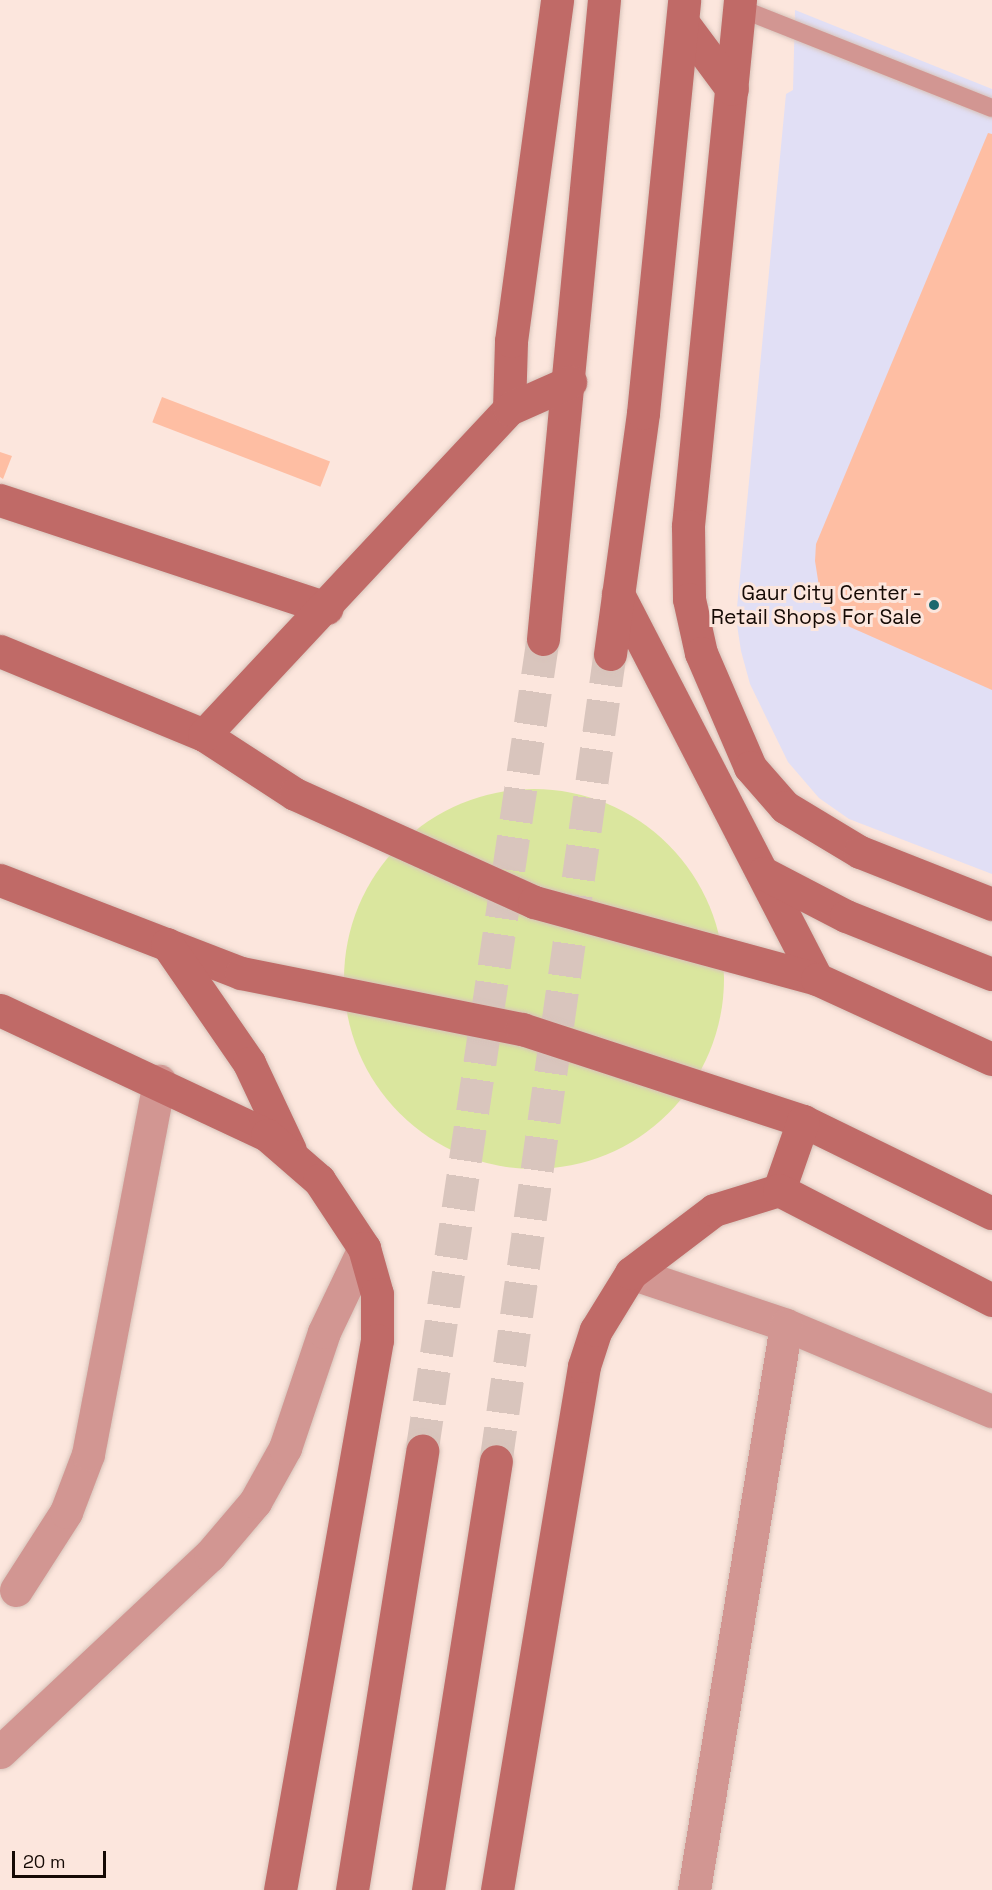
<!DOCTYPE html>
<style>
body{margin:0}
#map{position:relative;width:992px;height:1890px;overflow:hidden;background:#fce6dd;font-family:"Space Grotesk",sans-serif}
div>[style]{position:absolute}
.commercial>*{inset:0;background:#e1dff5}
.green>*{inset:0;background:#dae69e}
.round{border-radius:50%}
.building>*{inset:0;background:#febea3;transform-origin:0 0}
.secondary-tunnel>*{height:33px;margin-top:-16.5px;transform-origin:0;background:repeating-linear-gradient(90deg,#d9c5bd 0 33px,transparent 0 49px)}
.roads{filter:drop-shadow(0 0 2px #d7c3ba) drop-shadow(0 0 2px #d7c3ba)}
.lane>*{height:18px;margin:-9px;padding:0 9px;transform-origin:9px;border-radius:9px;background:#d29692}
.street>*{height:33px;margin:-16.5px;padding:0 16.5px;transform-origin:16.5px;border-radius:16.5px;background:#d29692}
.secondary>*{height:33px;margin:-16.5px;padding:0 16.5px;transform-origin:16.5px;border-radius:16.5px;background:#c06a67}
.dots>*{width:16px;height:16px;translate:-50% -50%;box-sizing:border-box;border:3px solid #fce6dd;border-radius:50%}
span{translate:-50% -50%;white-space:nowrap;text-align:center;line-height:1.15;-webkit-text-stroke:6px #fce6dd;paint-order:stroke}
.poi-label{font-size:21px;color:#150a05}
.right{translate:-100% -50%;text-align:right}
.scale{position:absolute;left:12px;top:1851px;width:94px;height:27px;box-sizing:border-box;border:3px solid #150a05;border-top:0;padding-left:8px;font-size:18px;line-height:21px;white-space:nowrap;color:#150a05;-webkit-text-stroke:4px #fce6dd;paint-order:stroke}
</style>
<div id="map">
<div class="commercial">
<i style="clip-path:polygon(795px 10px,992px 89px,992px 874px,849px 819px,819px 798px,788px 762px,750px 684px,741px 651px,736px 618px,786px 94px,793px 90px)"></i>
</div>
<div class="green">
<i class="round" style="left:344px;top:789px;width:380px;height:380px"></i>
</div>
<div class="building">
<i style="clip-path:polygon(988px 133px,992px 134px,992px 690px,841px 623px,820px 593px,815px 561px,816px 544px)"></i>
<i style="left:162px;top:397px;width:180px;height:27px;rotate:21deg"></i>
<i style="clip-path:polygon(0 452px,12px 456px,3px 479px,0 477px)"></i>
</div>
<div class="secondary-tunnel">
<i style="left:422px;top:1451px;width:821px;rotate:-81.52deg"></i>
<i style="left:496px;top:1461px;width:815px;rotate:-81.96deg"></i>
</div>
<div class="roads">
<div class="lane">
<i style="left:739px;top:8px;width:272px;rotate:21.6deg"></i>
</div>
<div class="street">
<i style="left:631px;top:1273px;width:163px;rotate:18.5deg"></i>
<i style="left:786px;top:1325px;width:223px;rotate:22.7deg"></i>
<i style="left:16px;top:1590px;width:93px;rotate:-57.3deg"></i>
<i style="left:66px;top:1512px;width:62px;rotate:-69.2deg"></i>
<i style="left:88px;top:1454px;width:380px;rotate:-79.2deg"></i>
<i style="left:0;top:1752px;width:288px;rotate:-43.2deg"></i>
<i style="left:210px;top:1555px;width:70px;rotate:-49.7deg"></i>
<i style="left:255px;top:1502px;width:62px;rotate:-60.9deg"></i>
<i style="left:285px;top:1448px;width:122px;rotate:-71.4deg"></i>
<i style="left:324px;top:1332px;width:93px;rotate:-64.5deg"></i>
<i style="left:694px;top:1890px;width:572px;rotate:-80.75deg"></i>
</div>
<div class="secondary">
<i style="left:740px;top:0;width:529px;rotate:95.65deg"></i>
<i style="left:688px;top:526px;width:73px;rotate:89.2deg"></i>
<i style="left:689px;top:599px;width:55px;rotate:77.5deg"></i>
<i style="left:701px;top:653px;width:124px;rotate:66.7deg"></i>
<i style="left:750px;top:767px;width:53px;rotate:48.8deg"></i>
<i style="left:785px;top:807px;width:87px;rotate:31deg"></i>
<i style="left:860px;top:852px;width:142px;rotate:21.5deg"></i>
<i style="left:683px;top:23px;width:82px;rotate:53.4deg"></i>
<i style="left:509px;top:409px;width:68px;rotate:-88.3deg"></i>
<i style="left:511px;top:341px;width:344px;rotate:-82.3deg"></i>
<i style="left:0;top:500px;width:344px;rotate:18.3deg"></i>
<i style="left:618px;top:594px;width:433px;rotate:62.7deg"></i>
<i style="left:543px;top:639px;width:642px;rotate:-84.55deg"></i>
<i style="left:0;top:651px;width:221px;rotate:22.4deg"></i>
<i style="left:204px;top:735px;width:108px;rotate:33deg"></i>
<i style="left:295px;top:794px;width:262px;rotate:24.3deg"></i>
<i style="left:534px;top:902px;width:293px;rotate:15.2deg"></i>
<i style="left:817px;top:979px;width:192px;rotate:24.6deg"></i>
<i style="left:610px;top:654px;width:243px;rotate:-82.2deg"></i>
<i style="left:643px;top:413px;width:415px;rotate:-84.3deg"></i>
<i style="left:204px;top:735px;width:446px;rotate:-46.9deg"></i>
<i style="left:509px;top:409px;width:67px;rotate:-23.9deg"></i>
<i style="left:763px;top:873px;width:93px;rotate:27.4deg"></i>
<i style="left:846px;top:916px;width:157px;rotate:21.7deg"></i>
<i style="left:0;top:880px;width:258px;rotate:21.1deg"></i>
<i style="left:241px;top:973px;width:287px;rotate:11.3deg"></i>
<i style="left:522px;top:1029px;width:296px;rotate:18.1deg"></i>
<i style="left:803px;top:1121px;width:210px;rotate:26deg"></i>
<i style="left:167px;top:944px;width:145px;rotate:55.4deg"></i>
<i style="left:249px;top:1063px;width:96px;rotate:64.8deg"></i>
<i style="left:0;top:1010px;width:295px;rotate:25.1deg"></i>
<i style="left:267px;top:1135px;width:69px;rotate:40.9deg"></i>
<i style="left:319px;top:1180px;width:82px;rotate:56.5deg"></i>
<i style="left:364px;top:1248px;width:48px;rotate:74.2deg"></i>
<i style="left:377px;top:1294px;width:46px;rotate:90deg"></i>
<i style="left:377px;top:1340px;width:558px;rotate:100deg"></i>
<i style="left:779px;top:1190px;width:73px;rotate:-70.8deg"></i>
<i style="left:352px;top:1890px;width:445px;rotate:-80.9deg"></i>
<i style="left:428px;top:1890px;width:434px;rotate:-81deg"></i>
<i style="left:497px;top:1890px;width:531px;rotate:-80.57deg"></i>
<i style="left:584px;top:1366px;width:38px;rotate:-72deg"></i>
<i style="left:596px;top:1330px;width:67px;rotate:-58.4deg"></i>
<i style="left:631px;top:1273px;width:104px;rotate:-37.2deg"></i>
<i style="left:714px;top:1210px;width:68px;rotate:-17.1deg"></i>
<i style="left:779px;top:1190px;width:240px;rotate:27.3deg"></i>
</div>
</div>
<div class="dots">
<i style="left:934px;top:605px;background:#1b686d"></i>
</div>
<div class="poi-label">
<span class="right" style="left:922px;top:605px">Gaur City Center -<br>Retail Shops For Sale</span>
</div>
<div class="scale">20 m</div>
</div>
